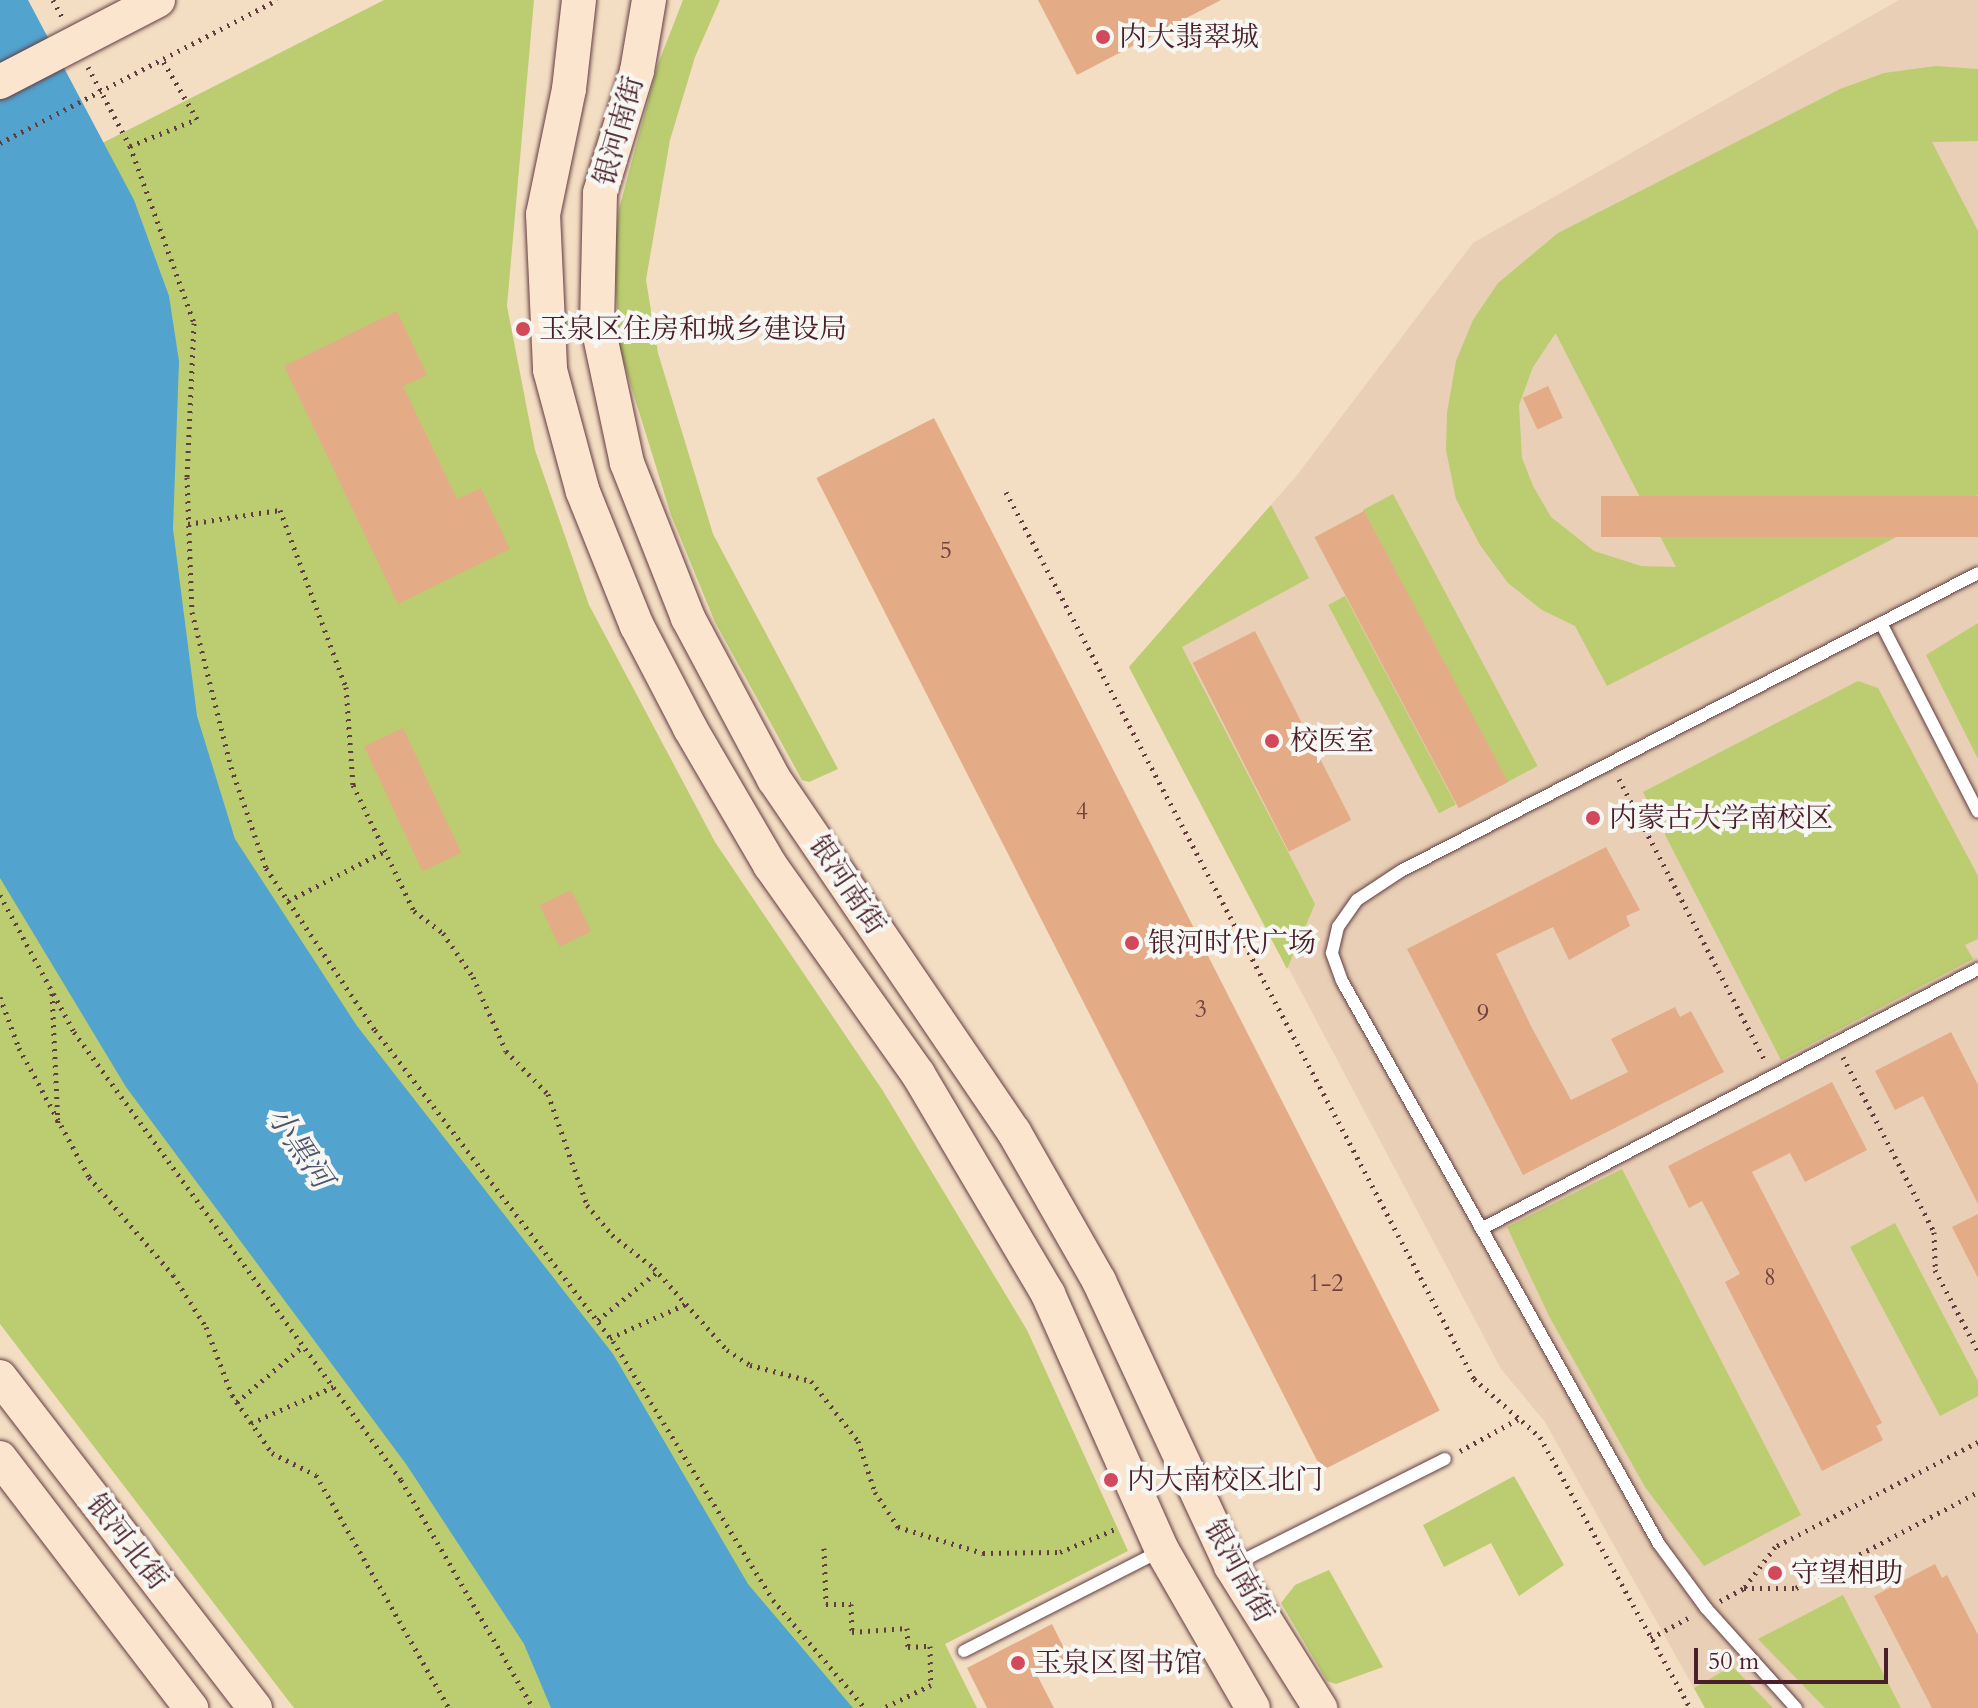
<!DOCTYPE html>
<meta charset="utf-8">
<style>
body{margin:0}
#map{position:relative;width:1978px;height:1708px;overflow:hidden;background:#f3dec3;font-family:Cardo,"Noto Serif SC",serif}
div>[style]{position:absolute}
.built>*{inset:0;background:#e8cfb5}
.green>*{inset:0;background:#bbcd70;transform-origin:0 0}
.water>*{inset:0;background:#52a3cd}
.building>*{inset:0;background:#e3ac86;transform-origin:0 0}
.path>*{height:5px;margin-top:-2.5px;transform-origin:0;background:repeating-linear-gradient(90deg,#633c42 0 2px,transparent 0 8px)}
.roads{filter:drop-shadow(0 0 2px #633c42) drop-shadow(0 0 2px #633c42)}
.lane>*{height:12px;margin:-6px;padding:0 6px;transform-origin:6px;border-radius:6px;background:#fff}
.secondary>*{height:34px;margin:-17px;padding:0 17px;transform-origin:17px;border-radius:17px;background:#fce5cf}
.path-bridge>*{height:5px;margin-top:-2.5px;transform-origin:0;background:repeating-linear-gradient(90deg,#633c42 0 2px,transparent 0 8px)}
.bridges{filter:drop-shadow(0 0 2px #633c42) drop-shadow(0 0 2px #633c42)}
.secondary-bridge>*{height:34px;margin:-17px;padding:0 17px;transform-origin:17px;border-radius:17px;background:#fce5cf}
.dots>*{width:22px;height:22px;translate:-50% -50%;box-sizing:border-box;border:4px solid #f6f6f2;border-radius:50%}
span{translate:-50% -50%;white-space:nowrap;text-align:center;line-height:1.15;-webkit-text-stroke:8px #f6f6f2;paint-order:stroke}
.number-label{font-size:24px;color:#704242}
.number-label span{-webkit-text-stroke-width:0}
.poi-label{font-size:28px;color:#4a1f2b}
.left{translate:0 -50%;text-align:left}
.street-label{font-size:28px;color:#4a1f2b}
.water-label{font-size:30px;color:#4d546c;font-style:italic}
.scale{position:absolute;left:1694px;top:1648px;width:194px;height:36px;box-sizing:border-box;border:4px solid #4a1f2b;border-top:0;padding-left:10px;font-size:24px;line-height:28px;white-space:nowrap;color:#4a1f2b;-webkit-text-stroke:6px #f6f6f2;paint-order:stroke}
</style>
<div id="map">
<div class="built">
<i style="clip-path:polygon(1899px 0,1978px 0,1978px 1708px,1705px 1708px,1545px 1422px,1501px 1369px,1129px 667px,1298px 474px,1473px 243px)"></i>
</div>
<div class="green">
<i style="clip-path:polygon(384px 0,534px 0,507px 306px,535px 450px,589px 605px,715px 842px,883px 1091px,1027px 1330px,1128px 1551px,945px 1644px,977px 1708px,294px 1708px,0 1324px,0 195px)"></i>
<i style="clip-path:polygon(683px 0,720px 0,695px 57px,670px 140px,646px 280px,658px 353px,713px 534px,838px 769px,809px 782px,802px 780px,715px 622px,671px 515px,619px 347px,614px 252px,619px 209px,658px 64px)"></i>
<i style="clip-path:polygon(evenodd,1936px 66px,1978px 69px,1978px 141px,1932px 142px,1978px 231px,1978px 495px,1607px 686px,1575px 626px,1542px 610px,1508px 583px,1480px 545px,1456px 499px,1446px 450px,1447px 413px,1456px 361px,1473px 320px,1498px 283px,1558px 233px,1840px 89px,1884px 73px,1936px 66px,1555px 334px,1556px 334px,1676px 567px,1641px 566px,1594px 551px,1551px 517px,1533px 486px,1522px 458px,1519px 405px,1533px 367px,1555px 334px)"></i>
<i style="left:1393px;top:494px;width:308px;height:34px;rotate:62deg"></i>
<i style="clip-path:polygon(1271px 505px,1309px 578px,1182px 647px,1315px 904px,1287px 969px,1129px 667px)"></i>
<i style="left:1345px;top:596px;width:236px;height:19px;rotate:62deg"></i>
<i style="clip-path:polygon(1978px 623px,1978px 759px,1926px 655px)"></i>
<i style="clip-path:polygon(1858px 681px,1878px 688px,1978px 876px,1978px 939px,1965px 945px,1973px 959px,1781px 1060px,1643px 792px)"></i>
<i style="clip-path:polygon(1622px 1169px,1801px 1515px,1704px 1566px,1645px 1487px,1550px 1318px,1507px 1227px)"></i>
<i style="clip-path:polygon(1895px 1223px,1978px 1381px,1978px 1396px,1940px 1416px,1850px 1247px)"></i>
<i style="clip-path:polygon(1514px 1476px,1564px 1565px,1519px 1596px,1491px 1543px,1444px 1567px,1423px 1525px)"></i>
<i style="clip-path:polygon(1329px 1570px,1383px 1667px,1336px 1684px,1327px 1681px,1281px 1603px,1295px 1585px)"></i>
<i style="clip-path:polygon(1843px 1595px,1901px 1708px,1825px 1708px,1758px 1639px)"></i>
<i style="clip-path:polygon(1732px 1666px,1773px 1708px,1705px 1708px,1694px 1688px)"></i>
</div>
<div class="water">
<i style="clip-path:polygon(0 0,28px 0,134px 200px,169px 296px,179px 361px,173px 529px,197px 716px,235px 839px,357px 1026px,613px 1354px,748px 1584px,853px 1708px,551px 1708px,524px 1644px,406px 1464px,126px 1087px,0 878px)"></i>
</div>
<div class="building">
<i style="clip-path:polygon(1038px 0,1221px 0,1077px 75px)"></i>
<i style="clip-path:polygon(397px 311px,427px 375px,403px 386px,457px 499px,481px 488px,510px 549px,398px 604px,284px 366px)"></i>
<i style="left:1548px;top:386px;width:35px;height:28px;rotate:65deg"></i>
<i style="left:934px;top:418px;width:1114px;height:132px;rotate:63deg"></i>
<i style="left:1978px;top:496px;width:41px;height:377px;rotate:90deg"></i>
<i style="left:1364px;top:511px;width:307px;height:56px;rotate:62deg"></i>
<i style="left:1255px;top:631px;width:212px;height:70px;rotate:63deg"></i>
<i style="left:403px;top:728px;width:138px;height:43px;rotate:65deg"></i>
<i style="clip-path:polygon(1606px 847px,1640px 910px,1626px 916px,1630px 926px,1569px 960px,1553px 927px,1496px 954px,1532px 1028px,1571px 1100px,1628px 1072px,1611px 1039px,1675px 1007px,1680px 1017px,1691px 1011px,1724px 1072px,1523px 1175px,1407px 949px)"></i>
<i style="left:571px;top:890px;width:46px;height:35px;rotate:64deg"></i>
<i style="clip-path:polygon(1951px 1032px,1978px 1085px,1978px 1204px,1923px 1096px,1895px 1110px,1875px 1071px)"></i>
<i style="clip-path:polygon(1832px 1082px,1867px 1150px,1805px 1182px,1790px 1153px,1752px 1172px,1882px 1423px,1876px 1426px,1883px 1440px,1822px 1471px,1725px 1282px,1740px 1274px,1702px 1201px,1689px 1208px,1668px 1166px)"></i>
<i style="clip-path:polygon(1978px 1214px,1978px 1278px,1952px 1227px)"></i>
<i style="clip-path:polygon(1935px 1564px,1942px 1578px,1947px 1575px,1978px 1635px,1978px 1708px,1932px 1708px,1874px 1596px)"></i>
<i style="clip-path:polygon(1052px 1624px,1069px 1658px,1037px 1675px,1054px 1708px,987px 1708px,967px 1668px)"></i>
</div>
<div class="path">
<i style="left:53px;top:0;width:21px;rotate:62deg"></i>
<i style="left:88px;top:67px;width:89px;rotate:62deg"></i>
<i style="left:130px;top:146px;width:188px;rotate:70.1deg"></i>
<i style="left:194px;top:323px;width:154px;rotate:92.6deg"></i>
<i style="left:187px;top:477px;width:135px;rotate:87.9deg"></i>
<i style="left:192px;top:612px;width:160px;rotate:75.9deg"></i>
<i style="left:231px;top:767px;width:107px;rotate:70.9deg"></i>
<i style="left:266px;top:868px;width:195px;rotate:56.1deg"></i>
<i style="left:375px;top:1030px;width:392px;rotate:52.6deg"></i>
<i style="left:613px;top:1341px;width:304px;rotate:58.3deg"></i>
<i style="left:773px;top:1600px;width:142px;rotate:49.6deg"></i>
<i style="left:130px;top:146px;width:72px;rotate:-21.9deg"></i>
<i style="left:197px;top:119px;width:69px;rotate:-120.3deg"></i>
<i style="left:1006px;top:492px;width:1003px;rotate:62.18deg"></i>
<i style="left:1474px;top:1379px;width:88px;rotate:41.3deg"></i>
<i style="left:1540px;top:1437px;width:310px;rotate:61deg"></i>
<i style="left:188px;top:524px;width:93px;rotate:-8.7deg"></i>
<i style="left:280px;top:510px;width:189px;rotate:69.6deg"></i>
<i style="left:346px;top:687px;width:98px;rotate:85.9deg"></i>
<i style="left:353px;top:785px;width:140px;rotate:64.2deg"></i>
<i style="left:414px;top:911px;width:36px;rotate:37deg"></i>
<i style="left:443px;top:933px;width:53px;rotate:55.7deg"></i>
<i style="left:473px;top:977px;width:81px;rotate:66deg"></i>
<i style="left:506px;top:1051px;width:60px;rotate:45.7deg"></i>
<i style="left:548px;top:1094px;width:118px;rotate:70.6deg"></i>
<i style="left:587px;top:1205px;width:39px;rotate:50deg"></i>
<i style="left:612px;top:1235px;width:53px;rotate:38.2deg"></i>
<i style="left:654px;top:1268px;width:110px;rotate:48.3deg"></i>
<i style="left:727px;top:1350px;width:27px;rotate:33deg"></i>
<i style="left:750px;top:1365px;width:63px;rotate:14.7deg"></i>
<i style="left:811px;top:1381px;width:76px;rotate:51.9deg"></i>
<i style="left:858px;top:1441px;width:54px;rotate:71.6deg"></i>
<i style="left:875px;top:1492px;width:42px;rotate:56.7deg"></i>
<i style="left:898px;top:1527px;width:89px;rotate:17deg"></i>
<i style="left:983px;top:1553px;width:77px;rotate:-0.7deg"></i>
<i style="left:1060px;top:1552px;width:63px;rotate:-22.5deg"></i>
<i style="left:1619px;top:779px;width:318px;rotate:62.6deg"></i>
<i style="left:0;top:895px;width:156px;rotate:61.6deg"></i>
<i style="left:74px;top:1032px;width:555px;rotate:53.87deg"></i>
<i style="left:401px;top:1480px;width:263px;rotate:59.9deg"></i>
<i style="left:288px;top:901px;width:109px;rotate:-27.3deg"></i>
<i style="left:52px;top:993px;width:130px;rotate:87.4deg"></i>
<i style="left:0;top:997px;width:54px;rotate:69.6deg"></i>
<i style="left:19px;top:1048px;width:147px;rotate:61.5deg"></i>
<i style="left:89px;top:1177px;width:129px;rotate:49.4deg"></i>
<i style="left:173px;top:1275px;width:62px;rotate:57.6deg"></i>
<i style="left:206px;top:1327px;width:73px;rotate:69.1deg"></i>
<i style="left:232px;top:1395px;width:70px;rotate:55.4deg"></i>
<i style="left:272px;top:1453px;width:49px;rotate:26.6deg"></i>
<i style="left:316px;top:1475px;width:268px;rotate:60.3deg"></i>
<i style="left:1843px;top:1057px;width:197px;rotate:62.5deg"></i>
<i style="left:1934px;top:1232px;width:38px;rotate:88deg"></i>
<i style="left:1935px;top:1270px;width:92px;rotate:62deg"></i>
<i style="left:598px;top:1320px;width:76px;rotate:-39.1deg"></i>
<i style="left:610px;top:1338px;width:83px;rotate:-24.1deg"></i>
<i style="left:237px;top:1402px;width:87px;rotate:-40.3deg"></i>
<i style="left:251px;top:1423px;width:90px;rotate:-23.7deg"></i>
<i style="left:1978px;top:1442px;width:229px;rotate:152.7deg"></i>
<i style="left:1775px;top:1547px;width:51px;rotate:127.1deg"></i>
<i style="left:1744px;top:1588px;width:52px"></i>
<i style="left:1796px;top:1588px;width:206px;rotate:-27.8deg"></i>
<i style="left:1460px;top:1451px;width:68px;rotate:-28.8deg"></i>
<i style="left:824px;top:1548px;width:56px;rotate:88deg"></i>
<i style="left:826px;top:1604px;width:25px"></i>
<i style="left:851px;top:1604px;width:28px;rotate:88deg"></i>
<i style="left:852px;top:1632px;width:55px;rotate:-4.2deg"></i>
<i style="left:907px;top:1628px;width:19px;rotate:87deg"></i>
<i style="left:908px;top:1647px;width:22px;rotate:-3deg"></i>
<i style="left:930px;top:1646px;width:39px;rotate:89deg"></i>
<i style="left:931px;top:1685px;width:53px;rotate:154.4deg"></i>
<i style="left:1720px;top:1601px;width:27px;rotate:-28deg"></i>
<i style="left:1651px;top:1638px;width:44px;rotate:-28.3deg"></i>
</div>
<div class="roads">
<div class="lane">
<i style="left:1881px;top:623px;width:212px;rotate:62.8deg"></i>
<i style="left:1481px;top:1229px;width:561px;rotate:-27.62deg"></i>
<i style="left:1234px;top:1565px;width:236px;rotate:-26.7deg"></i>
<i style="left:964px;top:1651px;width:220px;rotate:-27deg"></i>
<i style="left:1796px;top:1708px;width:135px;rotate:-132deg"></i>
<i style="left:1706px;top:1608px;width:79px;rotate:-126.3deg"></i>
<i style="left:1659px;top:1544px;width:646px;rotate:-119.38deg"></i>
<i style="left:1342px;top:981px;width:30px;rotate:-110deg"></i>
<i style="left:1332px;top:953px;width:27px;rotate:-77deg"></i>
<i style="left:1338px;top:927px;width:33px;rotate:-55deg"></i>
<i style="left:1357px;top:900px;width:53px;rotate:-33.4deg"></i>
<i style="left:1401px;top:871px;width:649px;rotate:-27.31deg"></i>
</div>
<div class="secondary">
<i style="left:579px;top:0;width:90px;rotate:96.4deg"></i>
<i style="left:569px;top:89px;width:128px;rotate:101.7deg"></i>
<i style="left:543px;top:214px;width:156px;rotate:87.4deg"></i>
<i style="left:550px;top:370px;width:126px;rotate:74.9deg"></i>
<i style="left:583px;top:492px;width:144px;rotate:68.1deg"></i>
<i style="left:637px;top:626px;width:115px;rotate:62.5deg"></i>
<i style="left:690px;top:728px;width:159px;rotate:59.7deg"></i>
<i style="left:770px;top:865px;width:256px;rotate:54.7deg"></i>
<i style="left:918px;top:1074px;width:256px;rotate:59.4deg"></i>
<i style="left:1048px;top:1294px;width:280px;rotate:66deg"></i>
<i style="left:1162px;top:1550px;width:182px;rotate:60.1deg"></i>
<i style="left:649px;top:0;width:72px;rotate:99.6deg"></i>
<i style="left:637px;top:71px;width:127px;rotate:106.9deg"></i>
<i style="left:600px;top:193px;width:129px;rotate:91.3deg"></i>
<i style="left:597px;top:322px;width:144px;rotate:78deg"></i>
<i style="left:627px;top:463px;width:167px;rotate:68.5deg"></i>
<i style="left:688px;top:618px;width:183px;rotate:61.9deg"></i>
<i style="left:774px;top:779px;width:427px;rotate:55.8deg"></i>
<i style="left:1014px;top:1132px;width:172px;rotate:60.3deg"></i>
<i style="left:1099px;top:1281px;width:314px;rotate:65.1deg"></i>
<i style="left:1231px;top:1566px;width:168px;rotate:57.9deg"></i>
<i style="left:0;top:1377px;width:418px;rotate:52.4deg"></i>
<i style="left:0;top:1458px;width:315px;rotate:52.6deg"></i>
</div>
</div>
<div class="path-bridge">
<i style="left:0;top:143px;width:312px;rotate:-27.3deg"></i>
</div>
<div class="bridges">
<div class="secondary-bridge">
<i style="left:0;top:82px;width:178px;rotate:-27.4deg"></i>
</div>
</div>
<div class="dots">
<i style="left:1103px;top:37px;background:#d1495b"></i>
<i style="left:523px;top:329px;background:#d1495b"></i>
<i style="left:1272px;top:741px;background:#d1495b"></i>
<i style="left:1593px;top:818px;background:#d1495b"></i>
<i style="left:1132px;top:943px;background:#d1495b"></i>
<i style="left:1111px;top:1480px;background:#d1495b"></i>
<i style="left:1775px;top:1573px;background:#d1495b"></i>
<i style="left:1018px;top:1663px;background:#d1495b"></i>
</div>
<div class="number-label">
<span style="left:946px;top:551px">5</span>
<span style="left:1082px;top:812px">4</span>
<span style="left:1201px;top:1010px">3</span>
<span style="left:1483px;top:1014px">9</span>
<span style="left:1770px;top:1278px">8</span>
<span style="left:1326px;top:1284px">1-2</span>
</div>
<div class="poi-label">
<span class="left" style="left:1119px;top:37px">内大翡翠城</span>
<span class="left" style="left:539px;top:329px">玉泉区住房和城乡建设局</span>
<span class="left" style="left:1290px;top:741px">校医室</span>
<span class="left" style="left:1609px;top:818px">内蒙古大学南校区</span>
<span class="left" style="left:1148px;top:943px">银河时代广场</span>
<span class="left" style="left:1127px;top:1480px">内大南校区北门</span>
<span class="left" style="left:1791px;top:1573px">守望相助</span>
<span class="left" style="left:1034px;top:1663px">玉泉区图书馆</span>
</div>
<div class="street-label">
<span style="left:619px;top:131px;rotate:-74deg">银河南街</span>
<span style="left:847px;top:885px;rotate:56deg">银河南街</span>
<span style="left:127px;top:1542px;rotate:52deg">银河北街</span>
<span style="left:1239px;top:1571px;rotate:61deg">银河南街</span>
</div>
<div class="water-label">
<span style="left:299px;top:1148px;rotate:56deg">小黑河</span>
</div>
<div class="scale">50 m</div>
</div>
